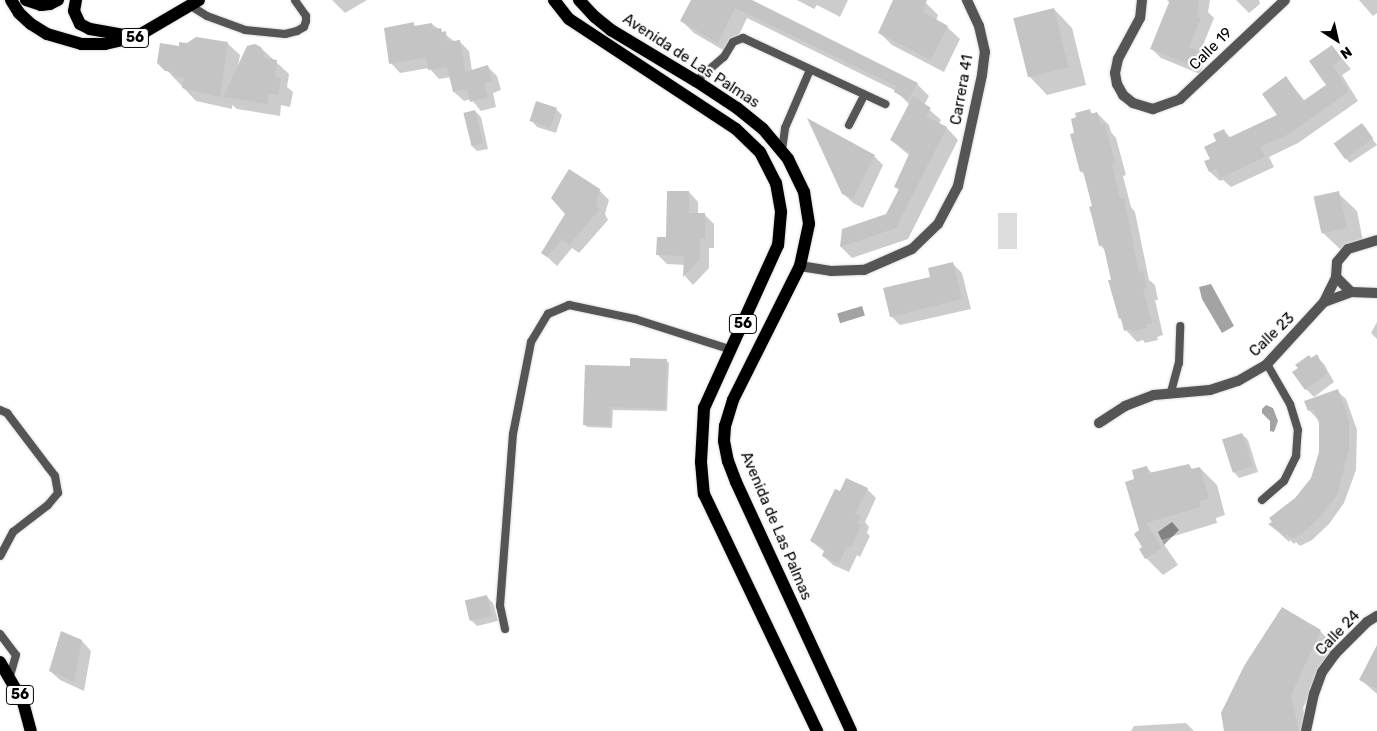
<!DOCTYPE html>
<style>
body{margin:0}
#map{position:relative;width:1377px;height:731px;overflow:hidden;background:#fff;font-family:Rubik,sans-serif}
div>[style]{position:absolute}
.green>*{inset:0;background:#dcdcdc;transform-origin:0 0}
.water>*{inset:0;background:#a3a3a3;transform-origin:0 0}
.shadow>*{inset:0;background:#0003}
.building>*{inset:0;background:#c4c4c4;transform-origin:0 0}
.roads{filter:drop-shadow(0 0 1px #dbdbdb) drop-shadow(0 0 1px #dbdbdb)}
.lane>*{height:8px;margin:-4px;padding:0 4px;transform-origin:4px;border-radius:4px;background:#555}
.street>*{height:10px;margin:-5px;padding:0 5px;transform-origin:5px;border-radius:5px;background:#555}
.primary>*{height:12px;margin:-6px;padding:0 6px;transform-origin:6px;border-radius:6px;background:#000}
span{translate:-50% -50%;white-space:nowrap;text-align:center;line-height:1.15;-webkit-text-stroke:4.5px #fff;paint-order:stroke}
.shield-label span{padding:1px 4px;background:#fff;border:1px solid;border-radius:4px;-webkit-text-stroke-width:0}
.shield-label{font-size:14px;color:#000;font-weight:700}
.street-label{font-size:15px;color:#000}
.north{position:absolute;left:1312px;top:15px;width:50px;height:50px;-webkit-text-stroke:4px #fff;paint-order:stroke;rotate:145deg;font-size:14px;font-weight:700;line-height:20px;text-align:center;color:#000}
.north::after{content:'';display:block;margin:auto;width:18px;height:22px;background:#000;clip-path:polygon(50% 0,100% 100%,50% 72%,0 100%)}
</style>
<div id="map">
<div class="green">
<i style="left:998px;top:213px;width:19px;height:36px"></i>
</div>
<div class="water">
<i style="clip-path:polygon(1211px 284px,1234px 326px,1222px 333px,1202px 299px,1199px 287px)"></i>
<i style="left:862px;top:306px;width:10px;height:26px;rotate:73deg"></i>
<i style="clip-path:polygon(1266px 405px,1273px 408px,1278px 421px,1274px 432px,1270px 431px,1270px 421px,1262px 413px,1262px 409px)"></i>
<i style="clip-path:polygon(1172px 522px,1179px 530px,1164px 545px,1158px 532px)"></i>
</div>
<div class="shadow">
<i style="clip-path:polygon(332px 0,367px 0,345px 13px)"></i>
<i style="clip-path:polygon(692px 0,750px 0,917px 84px,929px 96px,924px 105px,941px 120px,939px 124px,947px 128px,958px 140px,908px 239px,852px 258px,841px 247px,844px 229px,887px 215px,900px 191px,896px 187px,910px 156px,891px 140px,910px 105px,896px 91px,747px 18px,730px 54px,694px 33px,682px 21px)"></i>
<i style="clip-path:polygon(797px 0,848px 0,840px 17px,817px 5px,814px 9px)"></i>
<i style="clip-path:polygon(895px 0,921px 0,925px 2px,938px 15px,936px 21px,947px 27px,960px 39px,944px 72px,892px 45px,880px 33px)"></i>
<i style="clip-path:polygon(1167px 0,1210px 0,1208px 12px,1214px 18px,1199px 55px,1205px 61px,1200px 74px,1161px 58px,1152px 49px,1170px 3px)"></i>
<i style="clip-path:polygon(1236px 0,1259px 0,1260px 4px,1249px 13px)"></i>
<i style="clip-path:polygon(1359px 0,1377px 0,1377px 13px,1373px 16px)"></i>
<i style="clip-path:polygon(1054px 9px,1072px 28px,1086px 85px,1047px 95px,1029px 76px)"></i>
<i style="clip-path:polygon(413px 24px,416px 27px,432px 24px,455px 42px,459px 41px,469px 51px,472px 71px,488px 67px,497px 76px,501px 90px,493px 93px,496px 107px,481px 111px,471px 99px,464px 101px,454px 92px,451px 77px,439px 79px,429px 68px,400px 73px,391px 63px)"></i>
<i style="clip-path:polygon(227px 43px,240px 55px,238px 66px,261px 48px,289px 74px,287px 87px,293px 92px,290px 107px,281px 105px,280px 116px,237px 109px,232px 105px,232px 109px,196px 101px,159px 62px,180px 47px)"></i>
<i style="clip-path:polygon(1332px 47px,1351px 69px,1342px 75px,1358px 101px,1298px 143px,1269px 157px,1274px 167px,1231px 187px,1223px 180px,1220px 181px,1210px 172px,1206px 162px,1211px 160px,1223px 130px,1231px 138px,1279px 116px,1286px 78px,1305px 101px,1327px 85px)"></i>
<i style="clip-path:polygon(556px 109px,562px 115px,556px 133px,537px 127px,531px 120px)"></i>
<i style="clip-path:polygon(475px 111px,481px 117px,488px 149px,477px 151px,471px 145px)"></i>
<i style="clip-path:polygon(1090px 111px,1093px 114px,1097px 113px,1109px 125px,1111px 132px,1116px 138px,1126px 175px,1123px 176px,1131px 207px,1135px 212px,1149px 280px,1155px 285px,1158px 300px,1155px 300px,1163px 335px,1157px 337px,1158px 340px,1145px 343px,1143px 340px,1137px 342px,1126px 330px,1120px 318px,1105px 250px,1100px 245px,1086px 176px,1082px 172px,1072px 135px,1076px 134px)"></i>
<i style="clip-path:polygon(1362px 125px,1377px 145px,1350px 163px,1344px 157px)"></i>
<i style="clip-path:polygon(874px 156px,883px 165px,863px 208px,853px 203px,843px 193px)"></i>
<i style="clip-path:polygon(599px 190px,609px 200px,605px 214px,608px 220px,579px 253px,572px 248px,557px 266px,543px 253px)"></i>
<i style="clip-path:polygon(689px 192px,698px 202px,698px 215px,705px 215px,714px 224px,714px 248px,709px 248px,709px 268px,693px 285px,685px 276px,685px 265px,667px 264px,658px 255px)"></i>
<i style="clip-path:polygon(1338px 193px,1357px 211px,1364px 246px,1342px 251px,1323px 233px)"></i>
<i style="clip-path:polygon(953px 264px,962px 273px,971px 309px,900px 325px,891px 316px,932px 277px)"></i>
<i style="clip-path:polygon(1377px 322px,1377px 339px,1371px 333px)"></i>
<i style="clip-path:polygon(1316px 356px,1324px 364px,1334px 382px,1314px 397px,1306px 389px,1311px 359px)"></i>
<i style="clip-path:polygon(666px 360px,669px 363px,667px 411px,613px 410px,612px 428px,587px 427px,584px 424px,631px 368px)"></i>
<i style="clip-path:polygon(1337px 391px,1346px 399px,1357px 430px,1356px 470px,1344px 503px,1329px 524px,1312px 540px,1300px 546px,1296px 542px,1294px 544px,1290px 540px,1289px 542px,1270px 524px,1296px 499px,1312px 478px,1320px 452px,1321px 423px,1309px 410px)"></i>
<i style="clip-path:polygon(1242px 434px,1248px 440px,1258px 472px,1239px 478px,1233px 471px)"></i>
<i style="clip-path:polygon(1189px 465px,1193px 470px,1200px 468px,1217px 485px,1225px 515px,1216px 518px,1217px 523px,1161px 540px,1178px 565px,1163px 575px,1146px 558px,1140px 531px,1136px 480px,1146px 467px,1153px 474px)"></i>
<i style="clip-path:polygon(867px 489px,876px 498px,865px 522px,869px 527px,867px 533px,870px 536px,860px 557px,857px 555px,849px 572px,833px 565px,823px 556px,825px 552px,811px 541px)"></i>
<i style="clip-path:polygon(487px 597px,493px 603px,498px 621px,477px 626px,471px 620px)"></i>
<i style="clip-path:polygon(1320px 631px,1333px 644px,1303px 708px,1308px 731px,1225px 731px)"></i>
<i style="clip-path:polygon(82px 641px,91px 651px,84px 691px,60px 680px,50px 671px)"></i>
<i style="clip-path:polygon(1377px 648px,1377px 694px,1361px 680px)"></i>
<i style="clip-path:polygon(1186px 723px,1194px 731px,1131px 731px,1134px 726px)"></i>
</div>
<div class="building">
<i style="clip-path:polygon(691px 0,752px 0,918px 83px,908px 100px,894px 92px,896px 86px,735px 8px,718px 43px,680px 21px)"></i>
<i style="clip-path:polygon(893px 0,927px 0,923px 12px,948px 26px,931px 60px,878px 33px)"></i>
<i style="clip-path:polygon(1170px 0,1199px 0,1197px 16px,1201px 18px,1189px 47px,1197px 50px,1191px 65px,1150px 49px)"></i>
<i style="left:1054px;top:8px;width:61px;height:42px;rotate:76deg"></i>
<i style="clip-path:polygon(414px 22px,414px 26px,432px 23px,433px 29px,441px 28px,442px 32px,446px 31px,447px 42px,460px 40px,465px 72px,488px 65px,492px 81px,484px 83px,488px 97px,470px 102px,467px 89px,453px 92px,447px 67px,428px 70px,426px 57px,389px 64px,384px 28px)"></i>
<i style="clip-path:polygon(196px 37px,228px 42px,220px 97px,182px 88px,184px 78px,172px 76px,173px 72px,165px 71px,157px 63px,160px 43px,179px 46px,179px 42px,187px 43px)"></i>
<i style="clip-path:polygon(255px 44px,261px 47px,265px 58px,277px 60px,275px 77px,281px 78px,278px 95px,269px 93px,267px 104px,223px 97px,247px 46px)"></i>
<i style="clip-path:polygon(1332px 45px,1342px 59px,1333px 66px,1349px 91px,1289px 134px,1260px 147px,1265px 157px,1220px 178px,1216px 169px,1209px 172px,1204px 161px,1210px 159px,1204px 147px,1216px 141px,1213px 134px,1224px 129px,1228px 138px,1277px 115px,1262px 94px,1286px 76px,1303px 101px,1326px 85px,1309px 61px)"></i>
<i style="clip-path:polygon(913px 96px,931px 108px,926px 116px,947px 127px,896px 228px,840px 247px,842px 229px,886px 214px,899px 189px,894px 187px,910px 152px,890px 140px)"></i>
<i style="left:536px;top:101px;width:22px;height:21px;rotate:18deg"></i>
<i style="clip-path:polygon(1090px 109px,1091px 114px,1097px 112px,1101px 125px,1105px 124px,1115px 163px,1112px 164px,1120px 199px,1124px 198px,1139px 272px,1143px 271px,1147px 288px,1143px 289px,1152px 323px,1146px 325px,1146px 328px,1132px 332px,1131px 329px,1124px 331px,1121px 318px,1119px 319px,1108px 280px,1111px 280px,1106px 257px,1103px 245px,1099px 246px,1092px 217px,1089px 207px,1092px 206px,1083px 171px,1080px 172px,1070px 134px,1074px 133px,1071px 119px,1076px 117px,1075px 113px)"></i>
<i style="left:475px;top:110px;width:34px;height:12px;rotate:76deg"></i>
<i style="clip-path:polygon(807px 118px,875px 155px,853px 199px,842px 194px)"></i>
<i style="left:1362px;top:123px;width:19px;height:35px;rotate:54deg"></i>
<i style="clip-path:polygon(569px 169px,600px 189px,596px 203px,599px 210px,569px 245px,562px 239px,547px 257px,541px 253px,565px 214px,551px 198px)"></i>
<i style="clip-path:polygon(667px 191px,689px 191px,689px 213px,705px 213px,705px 239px,700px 239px,700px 259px,683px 277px,684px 256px,656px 255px,657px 237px,666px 237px)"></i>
<i style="left:1339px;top:191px;width:38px;height:26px;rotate:78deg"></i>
<i style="clip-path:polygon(953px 262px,962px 299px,890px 317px,883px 288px,930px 277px,928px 268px)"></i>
<i style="clip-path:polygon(1317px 354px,1327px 374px,1305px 390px,1292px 372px,1298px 368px,1295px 365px,1309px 355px,1311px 358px)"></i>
<i style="clip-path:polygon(630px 358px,667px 359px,665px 409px,611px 407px,610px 426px,583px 425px,585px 365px,630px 366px)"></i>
<i style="clip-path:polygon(1338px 389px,1349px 421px,1349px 449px,1337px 495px,1321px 516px,1304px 532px,1294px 538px,1290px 538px,1287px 534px,1284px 536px,1268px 524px,1272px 522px,1269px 518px,1295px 498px,1311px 478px,1319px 452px,1319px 423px,1314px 409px,1308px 411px,1304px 401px)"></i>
<i style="left:1242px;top:433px;width:35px;height:21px;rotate:72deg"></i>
<i style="clip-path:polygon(1189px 464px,1191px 469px,1200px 467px,1209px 498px,1200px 501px,1201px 507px,1146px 523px,1162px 548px,1145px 559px,1139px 549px,1142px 547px,1134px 534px,1139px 530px,1125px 482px,1134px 479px,1132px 470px,1147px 466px,1149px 473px)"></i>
<i style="clip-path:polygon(846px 478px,868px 488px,855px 514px,861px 516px,857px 524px,861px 525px,851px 548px,847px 546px,839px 564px,822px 556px,825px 548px,810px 541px,835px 489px,840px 491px)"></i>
<i style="left:487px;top:595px;width:21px;height:23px;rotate:76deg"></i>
<i style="clip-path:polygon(1282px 607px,1321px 630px,1291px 695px,1299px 731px,1224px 731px,1221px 713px,1244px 666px)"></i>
<i style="clip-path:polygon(61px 631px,82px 640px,74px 682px,49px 671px)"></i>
<i style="clip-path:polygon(1377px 645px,1377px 689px,1359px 680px)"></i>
</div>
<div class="roads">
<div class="lane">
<i style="left:191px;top:6px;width:19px;rotate:32deg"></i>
<i style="left:207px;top:16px;width:40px;rotate:20.2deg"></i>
<i style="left:245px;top:30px;width:40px;rotate:5.7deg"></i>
<i style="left:285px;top:34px;width:12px;rotate:-14deg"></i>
<i style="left:297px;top:31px;width:8px;rotate:-30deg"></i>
<i style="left:304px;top:27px;width:6px;rotate:-72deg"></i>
<i style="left:306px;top:21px;width:5px;rotate:-90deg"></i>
<i style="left:306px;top:16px;width:19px;rotate:-125deg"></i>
<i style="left:696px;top:81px;width:37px;rotate:-41deg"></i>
<i style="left:724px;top:57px;width:17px;rotate:-59deg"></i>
<i style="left:733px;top:42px;width:11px;rotate:-22deg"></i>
<i style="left:743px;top:38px;width:157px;rotate:24.9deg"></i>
<i style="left:849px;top:125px;width:34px;rotate:-63deg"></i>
<i style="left:782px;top:150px;width:22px;rotate:-82deg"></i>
<i style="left:785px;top:128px;width:63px;rotate:-66.7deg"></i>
<i style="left:1171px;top:392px;width:30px;rotate:-75deg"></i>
<i style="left:1179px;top:363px;width:37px;rotate:-88deg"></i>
<i style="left:0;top:410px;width:8px;rotate:23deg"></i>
<i style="left:7px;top:413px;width:68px;rotate:52.8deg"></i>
<i style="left:48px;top:467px;width:11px;rotate:52deg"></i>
<i style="left:55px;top:476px;width:17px;rotate:80deg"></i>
<i style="left:58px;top:493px;width:16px;rotate:130deg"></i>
<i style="left:48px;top:505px;width:44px;rotate:142.4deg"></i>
<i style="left:13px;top:532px;width:27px;rotate:118deg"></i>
<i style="left:1262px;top:500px;width:29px;rotate:-41deg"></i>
<i style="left:1284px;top:481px;width:28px;rotate:-64deg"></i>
<i style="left:1296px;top:456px;width:26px;rotate:-86deg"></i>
<i style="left:1298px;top:430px;width:27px;rotate:-107deg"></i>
<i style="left:1290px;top:404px;width:46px;rotate:-119.9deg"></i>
<i style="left:505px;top:629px;width:24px;rotate:-102deg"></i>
<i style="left:500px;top:606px;width:172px;rotate:-85.7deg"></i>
<i style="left:513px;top:434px;width:94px;rotate:-78.9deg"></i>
<i style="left:531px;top:342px;width:33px;rotate:-59deg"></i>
<i style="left:548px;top:314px;width:23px;rotate:-23deg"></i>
<i style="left:569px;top:305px;width:67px;rotate:12deg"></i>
<i style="left:635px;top:319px;width:99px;rotate:17.7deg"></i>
<i style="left:0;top:634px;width:26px;rotate:53deg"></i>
<i style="left:16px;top:655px;width:22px;rotate:106deg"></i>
</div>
<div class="street">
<i style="left:1142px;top:0;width:18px;rotate:96deg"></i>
<i style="left:1140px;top:18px;width:47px;rotate:118.2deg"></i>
<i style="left:1118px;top:59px;width:14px;rotate:102deg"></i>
<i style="left:1115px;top:73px;width:11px;rotate:80deg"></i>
<i style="left:1117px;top:84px;width:13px;rotate:61deg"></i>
<i style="left:1123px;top:95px;width:13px;rotate:39deg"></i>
<i style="left:1133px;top:103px;width:21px;rotate:17deg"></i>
<i style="left:1153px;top:109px;width:29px;rotate:-20deg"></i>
<i style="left:1180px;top:99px;width:144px;rotate:-43.3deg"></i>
<i style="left:800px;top:266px;width:31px;rotate:9deg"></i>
<i style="left:831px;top:271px;width:33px;rotate:-2deg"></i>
<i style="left:864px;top:270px;width:52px;rotate:-23.6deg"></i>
<i style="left:912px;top:249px;width:36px;rotate:-44deg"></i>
<i style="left:938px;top:224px;width:43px;rotate:-62.2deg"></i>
<i style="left:958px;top:186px;width:114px;rotate:-77.8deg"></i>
<i style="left:982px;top:75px;width:23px;rotate:-83deg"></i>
<i style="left:985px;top:52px;width:27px;rotate:-103deg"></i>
<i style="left:979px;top:26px;width:29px;rotate:-115deg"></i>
<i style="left:1336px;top:277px;width:21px;rotate:45deg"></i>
<i style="left:1324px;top:302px;width:28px;rotate:-64deg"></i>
<i style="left:1336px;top:277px;width:15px;rotate:-86deg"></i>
<i style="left:1337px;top:262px;width:17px;rotate:-50deg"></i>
<i style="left:1348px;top:249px;width:30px;rotate:-17deg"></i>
<i style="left:1099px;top:423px;width:31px;rotate:-33deg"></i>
<i style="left:1125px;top:406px;width:31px;rotate:-21deg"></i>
<i style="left:1154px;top:395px;width:56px;rotate:-5.1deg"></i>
<i style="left:1210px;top:390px;width:29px;rotate:-18deg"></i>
<i style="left:1238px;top:381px;width:34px;rotate:-30deg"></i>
<i style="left:1267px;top:364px;width:84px;rotate:-47.4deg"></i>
<i style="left:1324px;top:302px;width:29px;rotate:-20deg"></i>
<i style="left:1351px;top:292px;width:26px;rotate:2deg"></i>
<i style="left:1306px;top:731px;width:38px;rotate:-78deg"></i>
<i style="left:1314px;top:694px;width:23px;rotate:-70deg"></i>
<i style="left:1322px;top:672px;width:22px;rotate:-54deg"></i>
<i style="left:1335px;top:654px;width:45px;rotate:-45deg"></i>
<i style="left:1367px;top:622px;width:12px;rotate:-31deg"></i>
</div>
<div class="primary">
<i style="left:11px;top:0;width:15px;rotate:58deg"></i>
<i style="left:19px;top:13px;width:16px;rotate:43deg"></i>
<i style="left:31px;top:24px;width:19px;rotate:32deg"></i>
<i style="left:47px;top:34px;width:35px;rotate:16deg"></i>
<i style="left:81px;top:44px;width:24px"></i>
<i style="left:105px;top:44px;width:32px;rotate:-13deg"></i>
<i style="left:136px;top:37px;width:73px;rotate:-30.4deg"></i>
<i style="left:26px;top:0;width:16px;rotate:18deg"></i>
<i style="left:41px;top:5px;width:9px;rotate:-6deg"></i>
<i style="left:50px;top:4px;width:9px;rotate:-27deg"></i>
<i style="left:76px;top:0;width:11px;rotate:100deg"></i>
<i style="left:74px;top:11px;width:14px;rotate:65deg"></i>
<i style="left:80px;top:24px;width:11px;rotate:27deg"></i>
<i style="left:90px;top:29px;width:41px;rotate:9.9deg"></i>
<i style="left:554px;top:0;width:24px;rotate:52deg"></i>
<i style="left:569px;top:19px;width:200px;rotate:33.4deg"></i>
<i style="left:736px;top:129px;width:33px;rotate:44deg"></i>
<i style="left:760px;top:152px;width:35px;rotate:63deg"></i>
<i style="left:776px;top:183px;width:29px;rotate:80deg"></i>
<i style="left:781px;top:212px;width:33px;rotate:95deg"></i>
<i style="left:778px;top:245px;width:179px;rotate:114.4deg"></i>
<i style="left:704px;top:408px;width:54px;rotate:93.2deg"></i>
<i style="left:701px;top:462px;width:32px;rotate:85deg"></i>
<i style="left:704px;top:494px;width:263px;rotate:64.5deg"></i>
<i style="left:579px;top:0;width:23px;rotate:47deg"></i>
<i style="left:595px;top:17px;width:21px;rotate:39deg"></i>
<i style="left:611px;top:30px;width:99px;rotate:31deg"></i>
<i style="left:696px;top:81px;width:49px;rotate:33.4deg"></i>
<i style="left:737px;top:108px;width:33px;rotate:39deg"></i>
<i style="left:763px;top:129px;width:39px;rotate:50deg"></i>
<i style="left:788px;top:159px;width:37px;rotate:64deg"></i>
<i style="left:804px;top:192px;width:32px;rotate:81deg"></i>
<i style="left:809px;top:224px;width:43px;rotate:102.1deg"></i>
<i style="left:800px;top:266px;width:150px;rotate:116.6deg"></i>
<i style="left:733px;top:400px;width:27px;rotate:107deg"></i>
<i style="left:725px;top:426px;width:15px;rotate:94deg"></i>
<i style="left:724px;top:441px;width:20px;rotate:79deg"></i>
<i style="left:728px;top:461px;width:22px;rotate:69deg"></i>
<i style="left:736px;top:482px;width:274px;rotate:65.2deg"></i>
<i style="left:0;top:662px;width:46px;rotate:60.1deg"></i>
<i style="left:23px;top:702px;width:30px;rotate:75deg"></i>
</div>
</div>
<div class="shield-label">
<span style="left:135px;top:38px">56</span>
<span style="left:743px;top:324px">56</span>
<span style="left:20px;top:695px">56</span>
</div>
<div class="street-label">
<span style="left:1211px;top:49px;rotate:-45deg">Calle 19</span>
<span style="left:691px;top:61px;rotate:33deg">Avenida de Las Palmas</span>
<span style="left:962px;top:90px;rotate:-80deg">Carrera 41</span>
<span style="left:1272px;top:335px;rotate:-44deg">Calle 23</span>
<span style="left:776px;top:526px;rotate:67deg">Avenida de Las Palmas</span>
<span style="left:1338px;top:633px;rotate:-46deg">Calle 24</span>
</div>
<div class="north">N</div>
</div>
